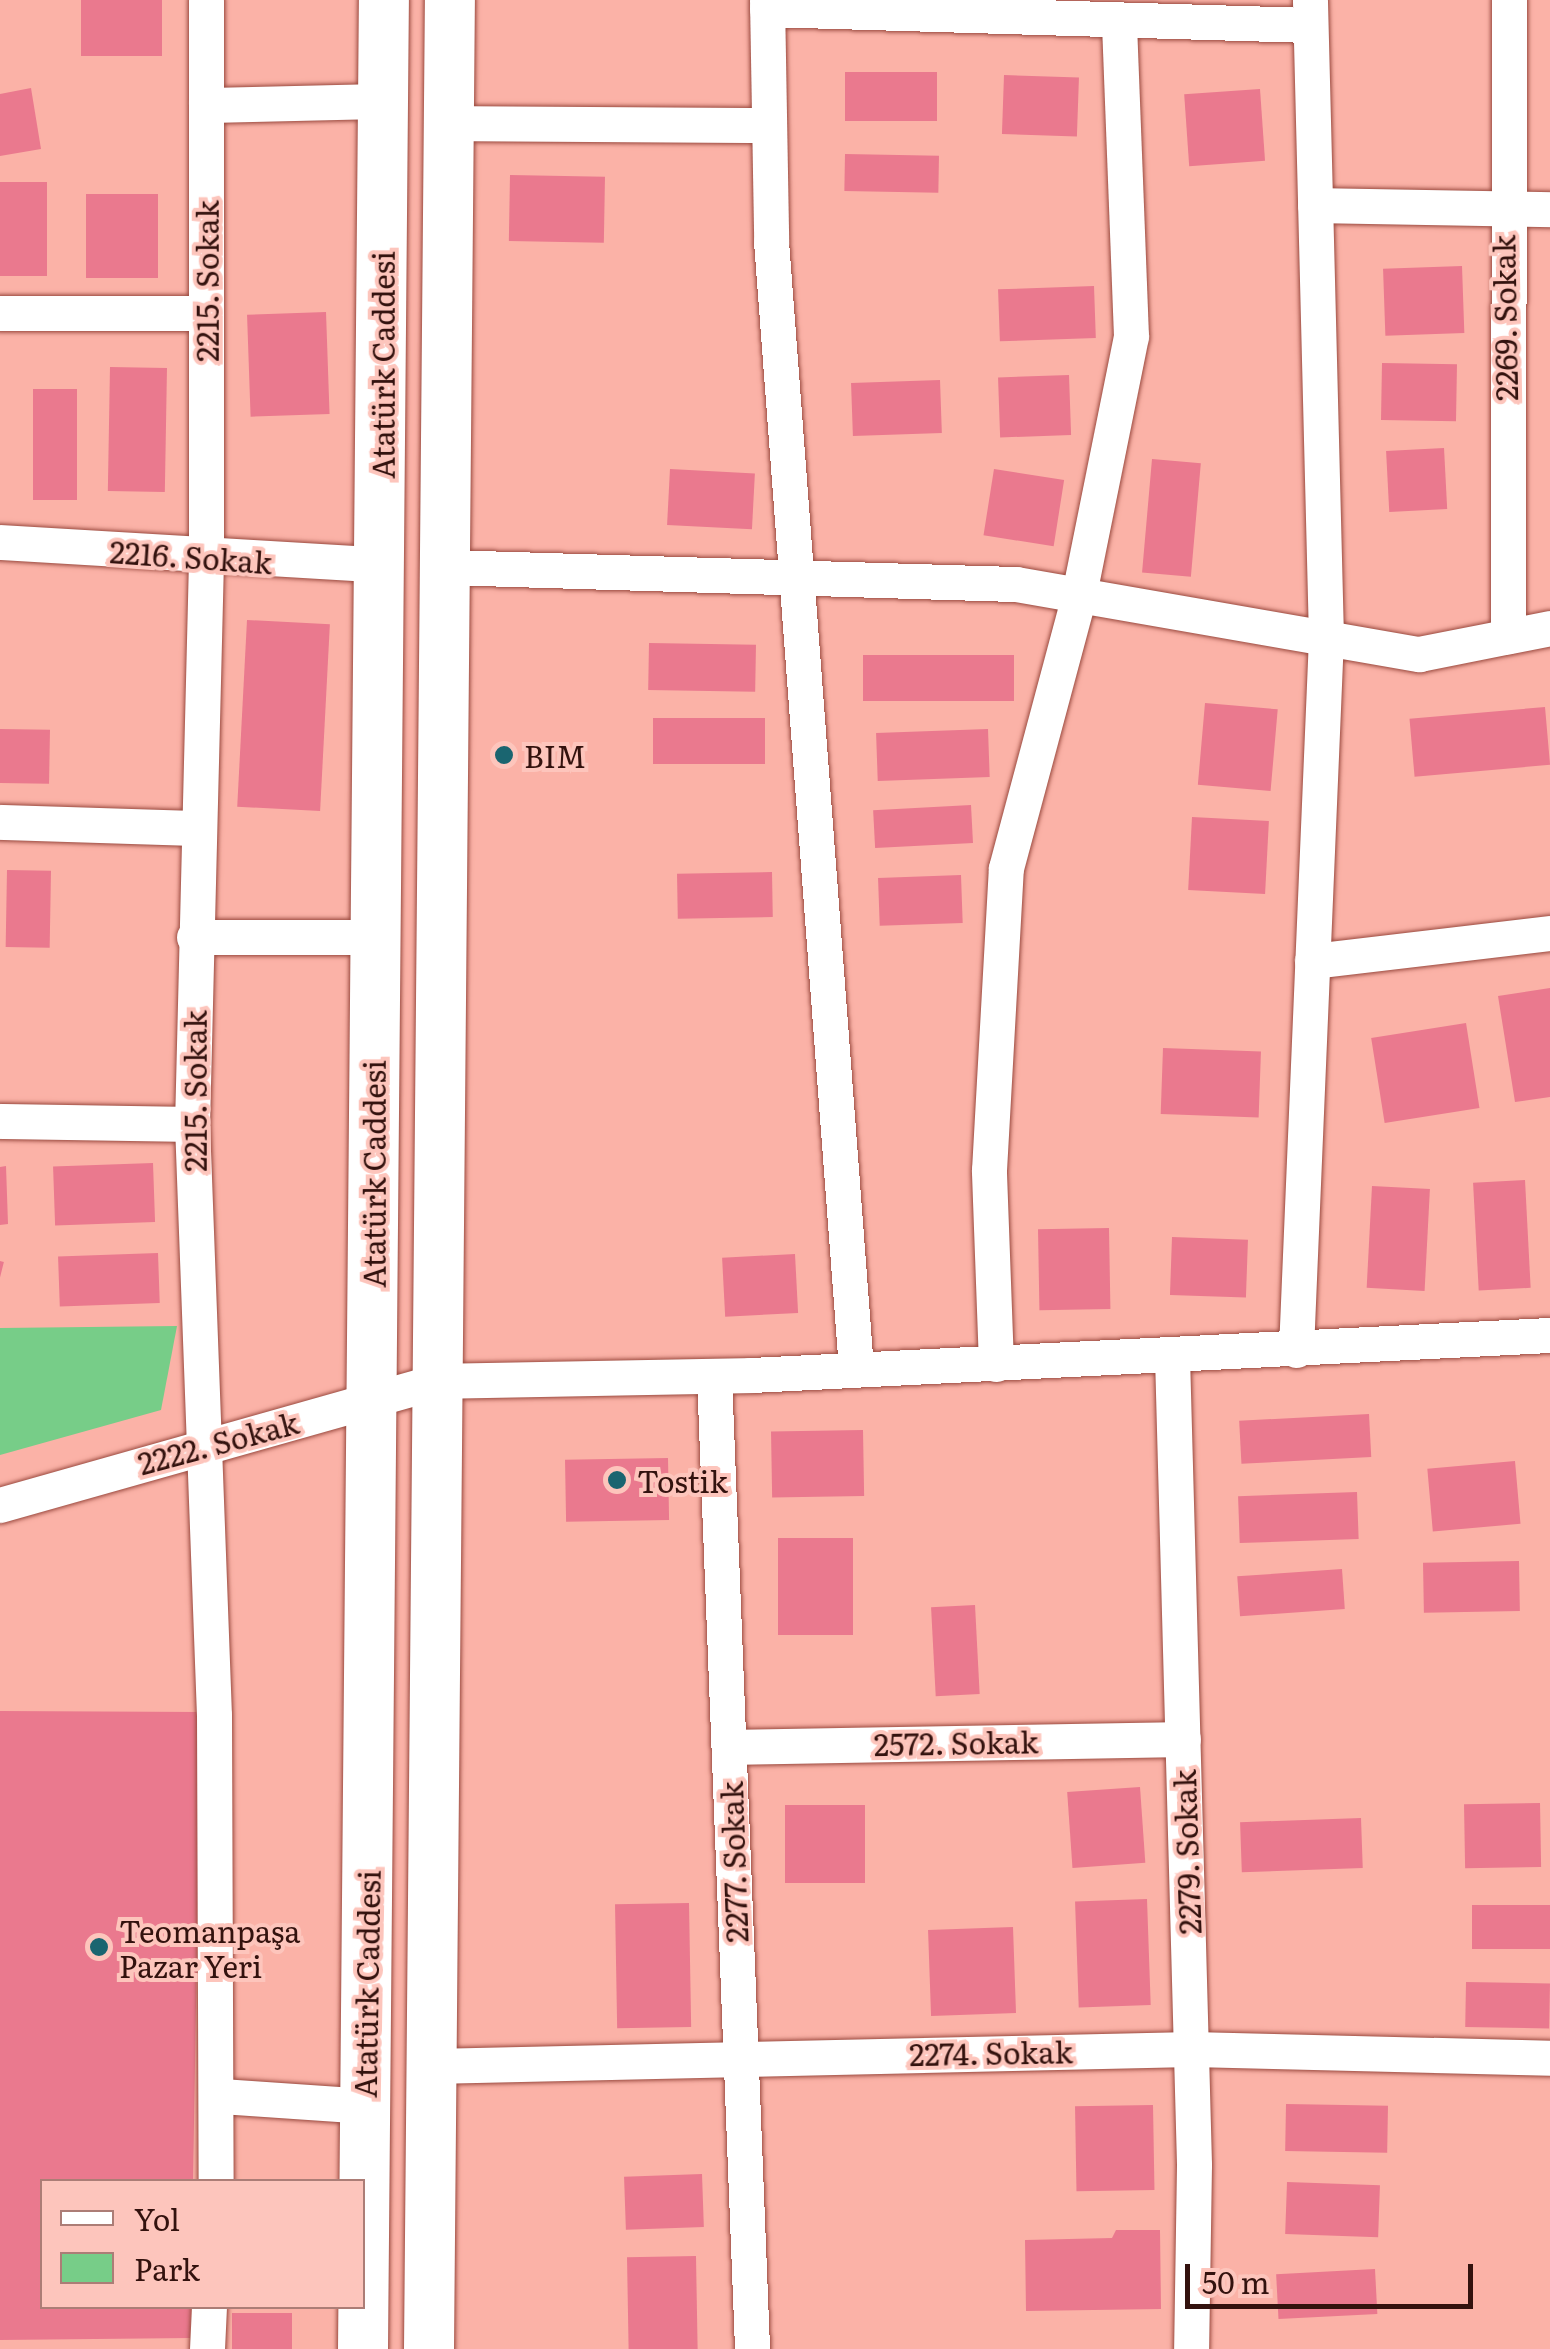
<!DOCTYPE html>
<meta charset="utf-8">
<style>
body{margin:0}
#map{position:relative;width:1550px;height:2349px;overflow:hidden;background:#fbb2a7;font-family:Literata,serif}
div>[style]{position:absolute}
.green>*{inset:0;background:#77cd88}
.building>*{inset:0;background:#ea798e;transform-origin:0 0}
.roads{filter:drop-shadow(0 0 2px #9a4a3f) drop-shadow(0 0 2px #9a4a3f)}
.street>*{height:35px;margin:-17.5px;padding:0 17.5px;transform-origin:17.5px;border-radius:17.5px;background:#fff}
.secondary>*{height:50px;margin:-25px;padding:0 25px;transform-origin:25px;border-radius:25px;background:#fff}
.dots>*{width:28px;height:28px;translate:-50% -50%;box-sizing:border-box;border:5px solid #fdc5bc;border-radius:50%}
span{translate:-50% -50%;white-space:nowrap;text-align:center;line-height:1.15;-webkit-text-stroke:8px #fdc5bc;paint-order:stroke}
.street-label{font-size:30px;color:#33120e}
.poi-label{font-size:30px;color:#33120e}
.left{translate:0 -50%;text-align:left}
.legend{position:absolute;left:40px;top:2179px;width:325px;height:130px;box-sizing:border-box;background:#fdc5bc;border:2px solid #ac7d76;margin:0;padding:12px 18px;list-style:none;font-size:30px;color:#33120e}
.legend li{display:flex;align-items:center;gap:20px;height:50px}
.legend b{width:50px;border:2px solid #ac7d76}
.scale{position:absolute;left:1185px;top:2264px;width:288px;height:45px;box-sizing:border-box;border:5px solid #33120e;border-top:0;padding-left:12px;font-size:30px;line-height:35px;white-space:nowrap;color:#33120e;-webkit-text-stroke:8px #fdc5bc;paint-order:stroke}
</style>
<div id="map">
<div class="green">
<i style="clip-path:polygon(177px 1326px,161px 1410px,0 1455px,0 1328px)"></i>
</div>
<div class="building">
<i style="left:81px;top:0;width:81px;height:56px"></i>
<i style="left:845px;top:72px;width:92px;height:49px"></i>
<i style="left:1004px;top:75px;width:75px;height:59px;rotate:2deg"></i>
<i style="clip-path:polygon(31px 88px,41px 149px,0 156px,0 94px)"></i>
<i style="left:1260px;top:89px;width:72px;height:76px;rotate:86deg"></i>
<i style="left:845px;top:154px;width:94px;height:37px;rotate:1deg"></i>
<i style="left:510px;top:175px;width:95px;height:66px;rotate:1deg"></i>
<i style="left:0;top:182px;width:47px;height:94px"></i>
<i style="left:86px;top:194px;width:72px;height:84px"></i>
<i style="left:1462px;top:266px;width:67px;height:79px;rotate:88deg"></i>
<i style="left:1094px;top:286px;width:52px;height:96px;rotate:88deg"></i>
<i style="left:326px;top:312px;width:102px;height:79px;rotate:88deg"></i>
<i style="left:1382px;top:363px;width:75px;height:57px;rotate:1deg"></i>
<i style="left:110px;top:367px;width:57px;height:124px;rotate:1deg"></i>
<i style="left:1069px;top:375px;width:60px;height:71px;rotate:88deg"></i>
<i style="left:940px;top:380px;width:53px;height:89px;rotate:88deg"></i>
<i style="left:33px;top:389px;width:44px;height:111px"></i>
<i style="left:1444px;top:448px;width:61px;height:58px;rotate:87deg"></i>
<i style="left:1152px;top:459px;width:49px;height:114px;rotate:5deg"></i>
<i style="left:670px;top:469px;width:85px;height:56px;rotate:3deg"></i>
<i style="left:994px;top:469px;width:71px;height:67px;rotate:9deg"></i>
<i style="left:247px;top:620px;width:83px;height:187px;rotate:3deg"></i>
<i style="left:649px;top:643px;width:107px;height:47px;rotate:1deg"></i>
<i style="left:863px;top:655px;width:151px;height:46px"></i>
<i style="left:1205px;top:703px;width:73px;height:82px;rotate:5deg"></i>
<i style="left:1545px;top:707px;width:58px;height:136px;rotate:85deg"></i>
<i style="left:653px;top:718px;width:112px;height:46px"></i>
<i style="left:0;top:729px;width:50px;height:54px;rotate:1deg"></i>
<i style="left:988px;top:729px;width:48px;height:112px;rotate:88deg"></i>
<i style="left:971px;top:805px;width:38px;height:98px;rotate:87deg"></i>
<i style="left:1192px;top:817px;width:77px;height:73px;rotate:3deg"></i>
<i style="left:7px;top:870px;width:44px;height:77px;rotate:1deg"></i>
<i style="left:772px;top:872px;width:45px;height:95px;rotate:89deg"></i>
<i style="left:961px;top:875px;width:48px;height:83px;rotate:88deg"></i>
<i style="clip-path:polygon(1550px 988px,1550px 1097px,1515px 1102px,1498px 996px)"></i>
<i style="left:1466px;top:1023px;width:86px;height:96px;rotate:81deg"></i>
<i style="left:1163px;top:1048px;width:98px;height:66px;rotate:2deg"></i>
<i style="left:153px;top:1163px;width:59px;height:100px;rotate:88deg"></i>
<i style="clip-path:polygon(6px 1166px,8px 1224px,0 1225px,0 1167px)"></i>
<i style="left:1525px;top:1180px;width:108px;height:52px;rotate:87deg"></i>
<i style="left:1372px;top:1186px;width:58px;height:102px;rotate:3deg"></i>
<i style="left:1109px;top:1228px;width:81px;height:71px;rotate:89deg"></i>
<i style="left:1172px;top:1237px;width:76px;height:58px;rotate:2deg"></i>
<i style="left:158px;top:1253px;width:50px;height:100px;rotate:88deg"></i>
<i style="left:795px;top:1254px;width:59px;height:73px;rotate:87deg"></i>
<i style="left:0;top:1261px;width:4px;height:49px;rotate:14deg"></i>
<i style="left:1369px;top:1414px;width:43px;height:130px;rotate:87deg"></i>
<i style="left:863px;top:1430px;width:66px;height:92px;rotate:89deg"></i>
<i style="left:668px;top:1458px;width:62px;height:103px;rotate:89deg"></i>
<i style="left:1515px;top:1461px;width:63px;height:88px;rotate:85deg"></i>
<i style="left:1357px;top:1492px;width:47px;height:119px;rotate:88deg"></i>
<i style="left:778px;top:1538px;width:75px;height:97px"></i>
<i style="left:1519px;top:1561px;width:50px;height:96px;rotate:89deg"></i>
<i style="left:1342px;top:1569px;width:40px;height:105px;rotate:86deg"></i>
<i style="left:975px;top:1605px;width:89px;height:44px;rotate:87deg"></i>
<i style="clip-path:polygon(0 1711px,201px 1712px,193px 2182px,42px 2182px,42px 2306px,191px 2306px,190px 2338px,0 2340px)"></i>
<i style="left:1140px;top:1787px;width:76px;height:73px;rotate:86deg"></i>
<i style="left:1540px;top:1803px;width:64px;height:76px;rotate:89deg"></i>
<i style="left:785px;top:1805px;width:80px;height:78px"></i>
<i style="left:1361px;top:1818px;width:50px;height:121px;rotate:88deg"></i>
<i style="left:1147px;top:1899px;width:106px;height:72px;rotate:88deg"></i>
<i style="left:689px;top:1903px;width:124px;height:74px;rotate:89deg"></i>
<i style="left:1550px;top:1905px;width:44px;height:78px;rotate:90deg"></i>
<i style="left:1013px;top:1927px;width:86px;height:85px;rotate:88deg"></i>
<i style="left:1466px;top:1982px;width:84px;height:45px;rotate:1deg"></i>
<i style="left:1286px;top:2104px;width:102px;height:47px;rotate:1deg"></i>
<i style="left:1153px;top:2105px;width:85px;height:78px;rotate:89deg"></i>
<i style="left:702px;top:2174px;width:53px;height:78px;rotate:88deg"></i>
<i style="left:1287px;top:2182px;width:93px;height:52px;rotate:2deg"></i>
<i style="clip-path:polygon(1116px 2230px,1160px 2230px,1161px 2309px,1026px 2311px,1025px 2240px,1112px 2238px)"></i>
<i style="left:696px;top:2256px;width:93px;height:69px;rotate:89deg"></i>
<i style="left:1375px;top:2269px;width:45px;height:99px;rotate:87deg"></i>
<i style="left:292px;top:2313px;width:36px;height:60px;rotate:90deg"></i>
</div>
<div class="roads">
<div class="street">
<i style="left:206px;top:0;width:560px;rotate:90deg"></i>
<i style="left:206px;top:560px;width:564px;rotate:91.42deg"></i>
<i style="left:192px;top:1124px;width:591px;rotate:87.87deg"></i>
<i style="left:214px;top:1715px;width:467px;rotate:89.8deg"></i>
<i style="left:767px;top:0;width:241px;rotate:89deg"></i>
<i style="left:771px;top:241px;width:1132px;rotate:85.69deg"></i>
<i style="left:767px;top:9px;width:543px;rotate:1.69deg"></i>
<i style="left:206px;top:105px;width:177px;rotate:-1.3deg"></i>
<i style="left:449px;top:123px;width:320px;rotate:0.4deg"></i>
<i style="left:1315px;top:205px;width:235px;rotate:1deg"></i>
<i style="left:0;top:313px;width:206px"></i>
<i style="left:0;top:542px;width:383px;rotate:3.4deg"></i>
<i style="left:445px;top:567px;width:571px;rotate:1.71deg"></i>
<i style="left:1016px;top:584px;width:409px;rotate:9.9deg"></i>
<i style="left:1419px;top:654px;width:134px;rotate:-11.2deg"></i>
<i style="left:1508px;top:636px;width:636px;rotate:-89.91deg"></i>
<i style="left:0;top:822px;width:193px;rotate:1.8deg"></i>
<i style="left:194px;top:937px;width:181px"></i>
<i style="left:1312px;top:961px;width:240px;rotate:-6.7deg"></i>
<i style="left:0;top:1121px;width:192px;rotate:0.9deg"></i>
<i style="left:1296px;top:1350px;width:713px;rotate:-87.59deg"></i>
<i style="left:1326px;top:638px;width:638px;rotate:-91.44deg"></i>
<i style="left:1172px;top:1356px;width:809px;rotate:88.44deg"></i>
<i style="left:1194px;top:2165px;width:184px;rotate:90.9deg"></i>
<i style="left:996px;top:1364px;width:194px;rotate:-92.1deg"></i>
<i style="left:989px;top:1170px;width:302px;rotate:-86.8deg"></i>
<i style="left:1006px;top:868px;width:278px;rotate:-75deg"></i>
<i style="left:1078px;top:599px;width:268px;rotate:-78.6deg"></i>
<i style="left:1131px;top:336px;width:317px;rotate:-92.2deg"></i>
<i style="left:714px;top:1376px;width:974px;rotate:87.76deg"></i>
<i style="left:0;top:1505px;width:454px;rotate:-15.8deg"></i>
<i style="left:437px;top:1381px;width:314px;rotate:-1.1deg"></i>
<i style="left:751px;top:1375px;width:800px;rotate:-2.87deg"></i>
<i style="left:729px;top:1747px;width:454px;rotate:-1deg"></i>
<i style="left:431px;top:2066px;width:761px;rotate:-1.28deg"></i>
<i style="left:1192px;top:2049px;width:358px;rotate:1.4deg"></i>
<i style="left:220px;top:2096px;width:145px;rotate:3.9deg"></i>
<i style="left:207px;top:2349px;width:43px;rotate:-87.3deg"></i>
</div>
<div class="secondary">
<i style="left:363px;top:2349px;width:2349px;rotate:-89.49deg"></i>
<i style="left:429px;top:2349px;width:2349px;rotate:-89.49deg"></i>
</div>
</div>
<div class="dots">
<i style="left:504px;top:755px;background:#1a6570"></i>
<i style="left:617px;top:1480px;background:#1a6570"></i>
<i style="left:99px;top:1947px;background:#1a6570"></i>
</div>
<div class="street-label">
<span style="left:206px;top:281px;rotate:-90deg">2215. Sokak</span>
<span style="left:1504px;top:318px;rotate:-91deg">2269. Sokak</span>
<span style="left:382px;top:365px;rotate:-90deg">Atatürk Caddesi</span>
<span style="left:191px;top:556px;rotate:4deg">2216. Sokak</span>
<span style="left:194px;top:1091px;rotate:-90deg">2215. Sokak</span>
<span style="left:373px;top:1174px;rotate:-90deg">Atatürk Caddesi</span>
<span style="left:218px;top:1442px;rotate:-15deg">2222. Sokak</span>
<span style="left:956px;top:1742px;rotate:-1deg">2572. Sokak</span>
<span style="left:1186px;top:1852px;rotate:-92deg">2279. Sokak</span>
<span style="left:733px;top:1862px;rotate:-92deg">2277. Sokak</span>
<span style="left:366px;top:1984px;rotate:-89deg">Atatürk Caddesi</span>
<span style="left:991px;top:2052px;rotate:-1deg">2274. Sokak</span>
</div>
<div class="poi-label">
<span class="left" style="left:524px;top:755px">BIM</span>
<span class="left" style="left:637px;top:1480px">Tostik</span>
<span class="left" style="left:119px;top:1947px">Teomanpaşa<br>Pazar Yeri</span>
</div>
<ul class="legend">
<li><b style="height:12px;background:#fff"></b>Yol</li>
<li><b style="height:28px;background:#77cd88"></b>Park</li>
</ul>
<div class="scale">50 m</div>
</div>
